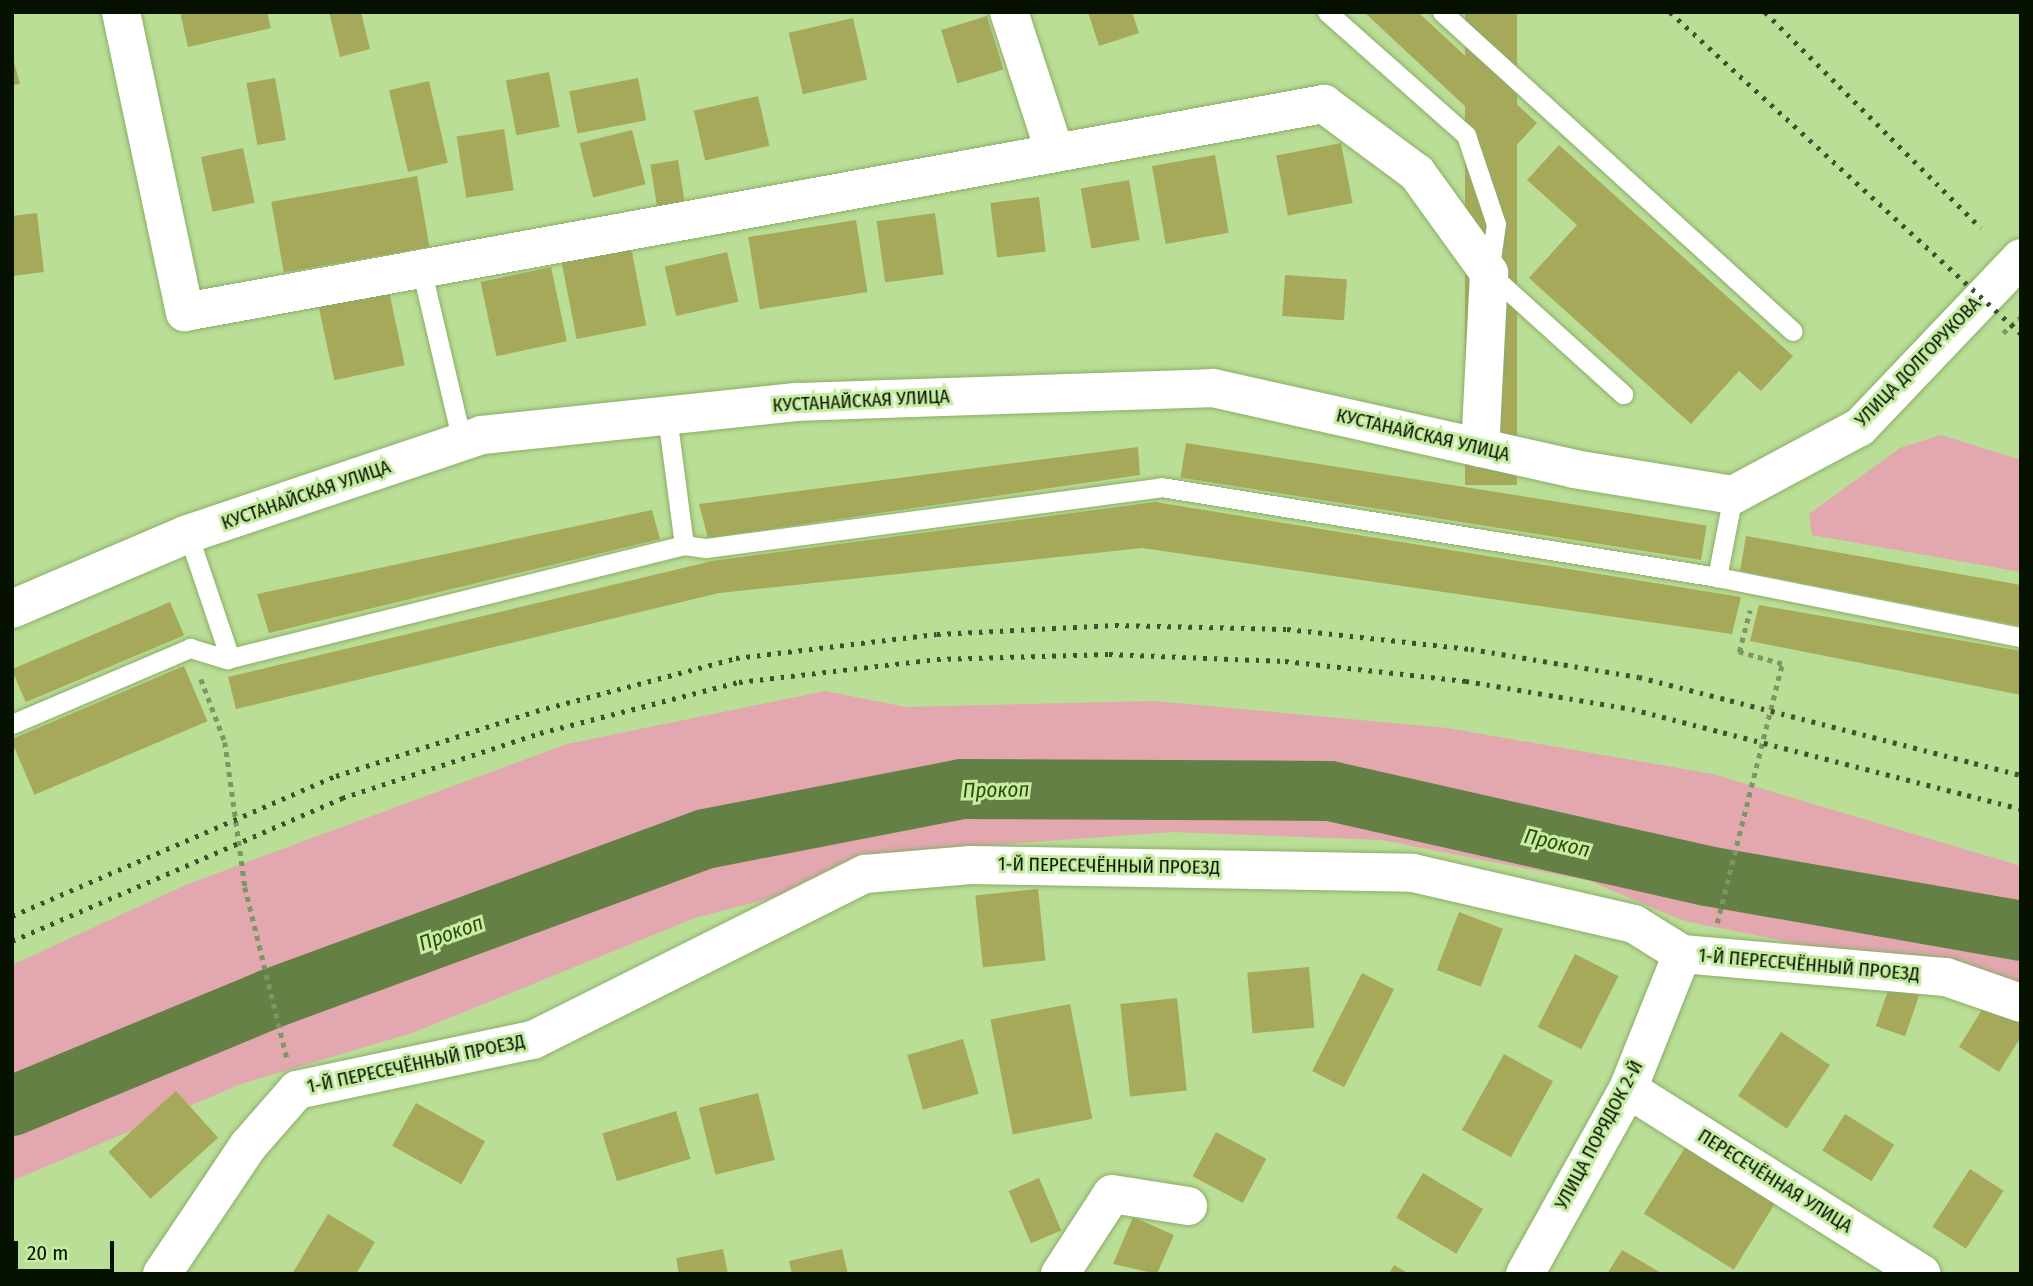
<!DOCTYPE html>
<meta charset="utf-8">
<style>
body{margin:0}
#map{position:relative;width:2033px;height:1286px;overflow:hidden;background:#bade96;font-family:"Fira Sans Condensed",sans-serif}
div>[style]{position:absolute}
.green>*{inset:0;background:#e2a7af}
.river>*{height:60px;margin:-30px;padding:0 30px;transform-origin:30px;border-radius:30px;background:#648045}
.building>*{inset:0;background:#a7a95a;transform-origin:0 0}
.path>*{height:4.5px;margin-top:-2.25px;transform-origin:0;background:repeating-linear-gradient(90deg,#7c9762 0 5px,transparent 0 10px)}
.roads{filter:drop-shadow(0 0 2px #8bad68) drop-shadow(0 0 2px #8bad68)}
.lane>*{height:19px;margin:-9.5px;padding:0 9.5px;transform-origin:9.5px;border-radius:9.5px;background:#fff}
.street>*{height:38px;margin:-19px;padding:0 19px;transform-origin:19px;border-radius:19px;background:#fff}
.rail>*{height:5px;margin-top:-2.5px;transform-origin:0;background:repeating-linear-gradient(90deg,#3f512f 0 3.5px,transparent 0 10.5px)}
span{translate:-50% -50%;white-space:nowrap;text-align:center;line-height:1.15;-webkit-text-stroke:6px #c7eca3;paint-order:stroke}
.street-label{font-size:19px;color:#061100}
.water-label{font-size:21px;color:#2e4903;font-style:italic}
.frame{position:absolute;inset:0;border:14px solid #061100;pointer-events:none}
.scale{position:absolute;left:14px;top:1241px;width:100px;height:32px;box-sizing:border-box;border:4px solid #061100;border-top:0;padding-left:9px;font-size:21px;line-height:24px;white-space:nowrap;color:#061100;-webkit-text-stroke:5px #c7eca3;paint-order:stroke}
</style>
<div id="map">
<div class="green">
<i style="clip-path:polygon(1941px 435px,2021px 460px,2021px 572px,1812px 535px,1809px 514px,1900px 448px)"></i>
<i style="clip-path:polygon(825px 691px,906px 707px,1154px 701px,1447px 728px,1713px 774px,2021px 866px,2021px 988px,1684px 921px,1590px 881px,1382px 840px,1172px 832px,965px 847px,695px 918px,412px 1033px,241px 1084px,12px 1181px,12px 965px,188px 884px,567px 744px)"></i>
</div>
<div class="river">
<i style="left:12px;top:1106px;width:279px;rotate:-22.5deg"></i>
<i style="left:270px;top:999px;width:463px;rotate:-20.2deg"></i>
<i style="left:705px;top:839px;width:262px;rotate:-11deg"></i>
<i style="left:962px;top:789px;width:368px;rotate:0.3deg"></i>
<i style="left:1330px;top:791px;width:386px;rotate:12.7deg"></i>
<i style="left:1707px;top:876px;width:319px;rotate:9.9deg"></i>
</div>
<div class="building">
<i style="clip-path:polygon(180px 12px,267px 12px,271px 28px,188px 47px)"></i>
<i style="clip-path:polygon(329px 12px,361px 12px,370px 49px,340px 57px)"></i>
<i style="clip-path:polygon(1088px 12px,1132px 12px,1139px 33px,1099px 46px)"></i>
<i style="clip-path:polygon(1364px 12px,1418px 12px,1537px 123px,1512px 150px)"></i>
<i style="left:1465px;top:12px;width:52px;height:473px"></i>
<i style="left:987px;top:16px;width:56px;height:48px;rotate:73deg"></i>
<i style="left:853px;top:18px;width:63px;height:66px;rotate:77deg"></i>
<i style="clip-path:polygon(12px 55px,20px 84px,12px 85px)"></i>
<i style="left:549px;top:72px;width:56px;height:44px;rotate:79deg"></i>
<i style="left:275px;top:78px;width:63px;height:29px;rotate:80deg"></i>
<i style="left:638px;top:78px;width:43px;height:70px;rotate:79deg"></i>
<i style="left:429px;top:81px;width:84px;height:41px;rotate:77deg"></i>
<i style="left:758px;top:96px;width:51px;height:66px;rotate:77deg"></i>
<i style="left:504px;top:129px;width:62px;height:48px;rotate:81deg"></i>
<i style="left:632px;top:130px;width:56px;height:54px;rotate:76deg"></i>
<i style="left:1341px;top:143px;width:61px;height:66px;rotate:79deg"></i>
<i style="clip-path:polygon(1559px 145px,1793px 356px,1761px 391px,1739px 371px,1691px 424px,1529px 278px,1577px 225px,1527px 180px)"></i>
<i style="left:243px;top:148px;width:56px;height:43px;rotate:78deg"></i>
<i style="left:1215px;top:155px;width:79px;height:64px;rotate:80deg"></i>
<i style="left:678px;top:160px;width:43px;height:28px;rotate:81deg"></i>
<i style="left:417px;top:176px;width:72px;height:148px;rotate:80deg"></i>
<i style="left:1129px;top:180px;width:61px;height:49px;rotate:80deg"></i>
<i style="left:1039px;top:197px;width:55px;height:49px;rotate:83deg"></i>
<i style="clip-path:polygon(37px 213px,44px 272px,12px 276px,12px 216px)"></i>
<i style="left:935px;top:213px;width:62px;height:59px;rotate:82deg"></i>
<i style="left:856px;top:220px;width:73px;height:109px;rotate:81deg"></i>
<i style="left:631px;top:247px;width:80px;height:71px;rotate:79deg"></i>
<i style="left:727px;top:252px;width:51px;height:64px;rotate:77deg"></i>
<i style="left:551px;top:267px;width:76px;height:72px;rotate:78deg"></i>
<i style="left:1285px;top:275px;width:62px;height:41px;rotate:4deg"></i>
<i style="left:389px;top:291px;width:76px;height:72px;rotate:78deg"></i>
<i style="left:1186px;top:443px;width:527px;height:35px;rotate:9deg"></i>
<i style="clip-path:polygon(1138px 447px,1140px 475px,708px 538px,699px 504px)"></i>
<i style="clip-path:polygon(1155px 502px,1741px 597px,1732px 634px,1142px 548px,719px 593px,236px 709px,228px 677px,712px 561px)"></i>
<i style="clip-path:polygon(652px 510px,660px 539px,269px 633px,257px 594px)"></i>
<i style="clip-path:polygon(1746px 536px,2021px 585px,2021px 626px,1740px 571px)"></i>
<i style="left:170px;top:602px;width:36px;height:172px;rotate:67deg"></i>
<i style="clip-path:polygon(1759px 605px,2021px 651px,2021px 695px,1750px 641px)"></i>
<i style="left:184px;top:666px;width:60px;height:188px;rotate:67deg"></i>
<i style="left:1038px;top:889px;width:72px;height:63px;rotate:84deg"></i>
<i style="left:1459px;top:912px;width:47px;height:62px;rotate:21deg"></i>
<i style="left:1575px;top:954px;width:49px;height:82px;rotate:27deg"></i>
<i style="left:1309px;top:967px;width:61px;height:62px;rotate:85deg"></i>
<i style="left:1362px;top:973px;width:36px;height:110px;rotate:27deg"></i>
<i style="left:1893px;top:976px;width:31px;height:53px;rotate:19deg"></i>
<i style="left:1177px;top:998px;width:93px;height:57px;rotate:84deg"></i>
<i style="clip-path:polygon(1989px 998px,2021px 1017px,2021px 1037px,1999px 1072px,1959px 1047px)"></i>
<i style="left:1070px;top:1004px;width:117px;height:81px;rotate:79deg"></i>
<i style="left:1781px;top:1032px;width:59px;height:77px;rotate:34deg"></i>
<i style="left:963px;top:1039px;width:57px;height:58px;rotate:74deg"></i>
<i style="left:1504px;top:1054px;width:56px;height:87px;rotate:29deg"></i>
<i style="left:176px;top:1091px;width:63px;height:91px;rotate:48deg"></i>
<i style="left:758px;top:1093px;width:69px;height:61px;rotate:76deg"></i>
<i style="left:416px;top:1103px;width:79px;height:49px;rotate:29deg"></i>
<i style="left:676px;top:1111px;width:50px;height:77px;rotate:73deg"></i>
<i style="left:1845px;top:1114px;width:58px;height:43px;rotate:32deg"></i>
<i style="left:1216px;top:1132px;width:57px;height:50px;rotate:28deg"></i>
<i style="left:1691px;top:1138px;width:106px;height:89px;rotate:32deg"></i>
<i style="left:1970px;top:1169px;width:40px;height:69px;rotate:33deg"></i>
<i style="left:1423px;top:1173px;width:70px;height:52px;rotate:31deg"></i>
<i style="left:1039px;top:1178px;width:57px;height:33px;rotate:67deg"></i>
<i style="clip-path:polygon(328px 1214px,375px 1242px,356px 1274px,292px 1274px)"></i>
<i style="clip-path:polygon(1133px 1217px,1174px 1235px,1157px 1274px,1113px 1264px)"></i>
<i style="clip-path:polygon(723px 1249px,728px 1274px,679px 1274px,676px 1258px)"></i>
<i style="clip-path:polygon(842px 1249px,848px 1274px,792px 1274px,789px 1261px)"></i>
<i style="clip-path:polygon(1622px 1250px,1663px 1274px,1607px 1274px)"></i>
<i style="clip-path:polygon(1394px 1265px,1409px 1274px,1389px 1274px)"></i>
</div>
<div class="path">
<i style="left:2003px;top:333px;width:24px;rotate:-42deg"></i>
<i style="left:201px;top:679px;width:67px;rotate:69.1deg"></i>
<i style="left:225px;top:742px;width:146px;rotate:82.1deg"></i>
<i style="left:245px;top:887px;width:176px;rotate:76.2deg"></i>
<i style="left:1717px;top:923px;width:267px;rotate:-75.9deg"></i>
<i style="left:1782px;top:664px;width:45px;rotate:-164.4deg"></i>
<i style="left:1739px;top:652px;width:43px;rotate:-75.3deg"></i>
</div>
<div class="roads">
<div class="lane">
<i style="left:1327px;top:12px;width:186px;rotate:41.5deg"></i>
<i style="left:1466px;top:135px;width:94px;rotate:71.4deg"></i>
<i style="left:1496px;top:224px;width:49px;rotate:98.1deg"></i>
<i style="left:1489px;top:273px;width:181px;rotate:42.1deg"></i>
<i style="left:1442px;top:12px;width:474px;rotate:42.3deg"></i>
<i style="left:421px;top:268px;width:179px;rotate:76.7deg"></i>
<i style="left:1733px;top:495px;width:84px;rotate:101deg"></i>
<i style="left:1717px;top:577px;width:310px;rotate:11.2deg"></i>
<i style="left:188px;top:534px;width:131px;rotate:71.3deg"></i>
<i style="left:684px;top:545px;width:22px;rotate:8deg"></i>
<i style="left:706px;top:548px;width:459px;rotate:-7.6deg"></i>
<i style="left:1161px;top:487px;width:563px;rotate:9.19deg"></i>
<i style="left:12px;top:724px;width:194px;rotate:-23.1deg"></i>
<i style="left:190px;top:648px;width:39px;rotate:17deg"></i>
<i style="left:227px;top:659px;width:471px;rotate:-14deg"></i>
<i style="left:684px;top:545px;width:130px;rotate:-97.5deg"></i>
</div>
<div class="street">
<i style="left:121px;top:12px;width:307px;rotate:78deg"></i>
<i style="left:185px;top:312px;width:1158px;rotate:-10.35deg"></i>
<i style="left:1324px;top:104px;width:116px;rotate:36.6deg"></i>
<i style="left:1417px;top:173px;width:123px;rotate:54.2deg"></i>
<i style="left:1489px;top:273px;width:175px;rotate:92.9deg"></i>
<i style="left:1009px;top:12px;width:148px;rotate:71.9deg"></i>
<i style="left:12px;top:609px;width:191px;rotate:-23.1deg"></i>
<i style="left:188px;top:534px;width:310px;rotate:-18.6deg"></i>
<i style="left:482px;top:435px;width:316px;rotate:-6deg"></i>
<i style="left:796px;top:402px;width:417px;rotate:-1.9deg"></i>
<i style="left:1213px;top:388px;width:370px;rotate:12.6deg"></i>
<i style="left:1574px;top:469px;width:161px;rotate:9.3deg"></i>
<i style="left:1733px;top:495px;width:144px;rotate:-28.2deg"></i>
<i style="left:1860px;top:427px;width:233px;rotate:-46.4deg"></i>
<i style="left:1628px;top:1089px;width:347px;rotate:32.2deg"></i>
<i style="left:162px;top:1274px;width:154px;rotate:-56.1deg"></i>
<i style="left:248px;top:1146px;width:74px;rotate:-48.8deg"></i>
<i style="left:297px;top:1090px;width:241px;rotate:-12deg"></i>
<i style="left:533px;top:1040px;width:371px;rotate:-26.6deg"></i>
<i style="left:865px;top:874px;width:106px;rotate:-4.9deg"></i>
<i style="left:971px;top:865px;width:442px;rotate:1deg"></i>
<i style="left:1413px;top:873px;width:227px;rotate:13deg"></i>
<i style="left:1634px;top:924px;width:57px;rotate:32deg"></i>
<i style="left:1682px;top:954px;width:265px;rotate:5deg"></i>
<i style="left:1946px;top:977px;width:79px;rotate:19.1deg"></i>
<i style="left:1060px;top:1274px;width:95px;rotate:-57deg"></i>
<i style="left:1112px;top:1194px;width:77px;rotate:9deg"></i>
<i style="left:1525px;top:1274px;width:212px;rotate:-60.9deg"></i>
<i style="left:1628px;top:1089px;width:145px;rotate:-68.2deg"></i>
</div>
</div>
<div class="rail">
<i style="left:1670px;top:12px;width:476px;rotate:42.5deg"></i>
<i style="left:1765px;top:12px;width:305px;rotate:45deg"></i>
<i style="left:12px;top:916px;width:353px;rotate:-23.4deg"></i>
<i style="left:336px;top:776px;width:210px;rotate:-18deg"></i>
<i style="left:536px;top:711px;width:207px;rotate:-14.8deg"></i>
<i style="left:736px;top:658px;width:202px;rotate:-6.8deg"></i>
<i style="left:937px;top:634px;width:178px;rotate:-2.9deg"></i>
<i style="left:1115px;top:625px;width:172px;rotate:1.3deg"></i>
<i style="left:1287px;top:629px;width:185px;rotate:6.2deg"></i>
<i style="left:1471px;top:649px;width:170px;rotate:9.5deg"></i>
<i style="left:1639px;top:677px;width:394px;rotate:14.4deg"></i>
<i style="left:12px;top:941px;width:360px;rotate:-23.4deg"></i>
<i style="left:342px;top:798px;width:208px;rotate:-18.2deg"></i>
<i style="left:540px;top:733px;width:205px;rotate:-14.4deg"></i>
<i style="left:739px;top:682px;width:199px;rotate:-6.6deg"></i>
<i style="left:937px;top:659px;width:172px;rotate:-1.7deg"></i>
<i style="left:1109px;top:654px;width:176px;rotate:2.3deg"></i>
<i style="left:1285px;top:661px;width:182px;rotate:6.3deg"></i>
<i style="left:1466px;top:681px;width:168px;rotate:9.6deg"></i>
<i style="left:1632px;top:709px;width:402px;rotate:14.4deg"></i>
</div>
<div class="street-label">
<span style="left:1918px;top:362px;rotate:-46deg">УЛИЦА ДОЛГОРУКОВА</span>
<span style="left:861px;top:401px;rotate:-3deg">КУСТАНАЙСКАЯ УЛИЦА</span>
<span style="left:1423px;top:435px;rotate:13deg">КУСТАНАЙСКАЯ УЛИЦА</span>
<span style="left:306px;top:495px;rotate:-19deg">КУСТАНАЙСКАЯ УЛИЦА</span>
<span style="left:1109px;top:866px;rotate:1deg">1-Й ПЕРЕСЕЧЁННЫЙ ПРОЕЗД</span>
<span style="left:1809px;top:965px;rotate:5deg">1-Й ПЕРЕСЕЧЁННЫЙ ПРОЕЗД</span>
<span style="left:416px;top:1064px;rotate:-12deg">1-Й ПЕРЕСЕЧЁННЫЙ ПРОЕЗД</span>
<span style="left:1599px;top:1135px;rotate:-62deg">УЛИЦА ПОРЯДОК 2-Й</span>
<span style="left:1775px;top:1181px;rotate:32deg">ПЕРЕСЕЧЁННАЯ УЛИЦА</span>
</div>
<div class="water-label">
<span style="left:996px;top:790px;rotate:-1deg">Прокоп</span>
<span style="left:1557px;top:843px;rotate:13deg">Прокоп</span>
<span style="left:451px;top:933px;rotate:-20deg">Прокоп</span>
</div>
<div class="frame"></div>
<div class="scale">20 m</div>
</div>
